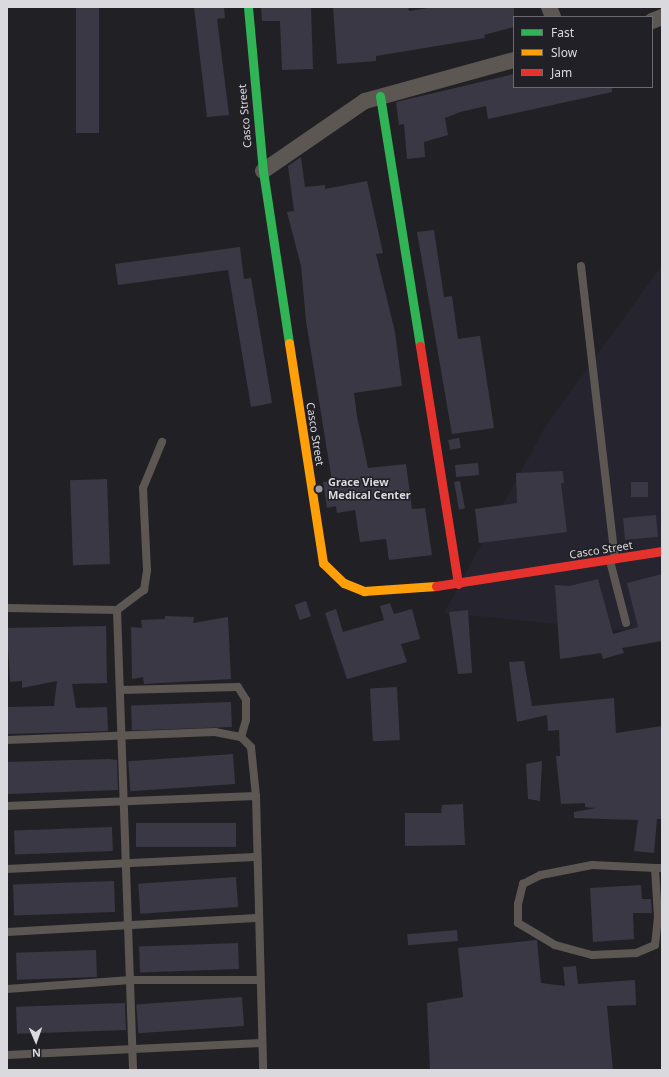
<!DOCTYPE html>
<style>
body{margin:0}
#map{position:relative;width:669px;height:1077px;overflow:hidden;background:#212125;font-family:"Noto Sans",sans-serif}
div>[style]{position:absolute}
.built>*{inset:0;background:#25242f}
.building>*{inset:0;background:#3a3844;transform-origin:0 0}
.lane>*{height:8px;margin:-4px;padding:0 4px;transform-origin:4px;border-radius:4px;background:#5c5752}
.street>*{height:16px;margin:-8px;padding:0 8px;transform-origin:8px;border-radius:8px;background:#5c5752}
.fast>*{height:9px;margin:-4.5px;padding:0 4.5px;transform-origin:4.5px;border-radius:4.5px;background:#30b455}
.slow>*{height:9px;margin:-4.5px;padding:0 4.5px;transform-origin:4.5px;border-radius:4.5px;background:#ff9f0a}
.jam>*{height:9px;margin:-4.5px;padding:0 4.5px;transform-origin:4.5px;border-radius:4.5px;background:#e5322d}
.dots>*{width:11px;height:11px;translate:-50% -50%;box-sizing:border-box;border:2px solid #202026;border-radius:50%}
span{translate:-50% -50%;white-space:nowrap;text-align:center;line-height:1.15;-webkit-text-stroke:3px #202026;paint-order:stroke}
.street-label{font-size:11px;color:#dadade}
.poi-label{font-size:11px;color:#dadade;font-weight:700}
.left{translate:0 -50%;text-align:left}
.frame{position:absolute;inset:0;border:8px solid #dadade;pointer-events:none}
.legend{position:absolute;left:513px;top:16px;width:140px;height:72px;box-sizing:border-box;background:#202026;border:1px solid #6a6a70;margin:0;padding:5px 7px;list-style:none;font-size:12px;color:#dadade}
.legend li{display:flex;align-items:center;gap:8px;height:20px}
.legend b{width:20px;border:1px solid #6a6a70}
.north{position:absolute;left:16px;top:1021px;width:40px;height:40px;-webkit-text-stroke:3px #202026;paint-order:stroke;rotate:178deg;font-size:11px;font-weight:700;line-height:16px;text-align:center;color:#dadade}
.north::after{content:'';display:block;margin:auto;width:14px;height:18px;background:#dadade;clip-path:polygon(50% 0,100% 100%,50% 72%,0 100%)}
</style>
<div id="map">
<div class="built">
<i style="clip-path:polygon(662px 265px,662px 634px,444px 613px,545px 427px)"></i>
</div>
<div class="building">
<i style="left:76px;top:7px;width:23px;height:126px"></i>
<i style="clip-path:polygon(194px 7px,224px 7px,225px 18px,217px 19px,229px 115px,207px 117px)"></i>
<i style="clip-path:polygon(261px 7px,311px 7px,313px 69px,282px 70px,280px 21px,262px 21px)"></i>
<i style="clip-path:polygon(333px 7px,408px 7px,409px 11px,435px 7px,514px 7px,514px 27px,484px 35px,485px 38px,376px 56px,376px 61px,337px 64px)"></i>
<i style="clip-path:polygon(514px 74px,514px 87px,612px 87px,612px 92px,488px 119px,486px 106px,460px 112px,445px 118px,448px 135px,424px 142px,425px 157px,407px 159px,404px 124px,399px 125px,396px 102px)"></i>
<i style="clip-path:polygon(301px 157px,305px 187px,325px 185px,325px 189px,367px 181px,383px 253px,376px 254px,395px 332px,402px 386px,354px 393px,357px 416px,368px 468px,406px 464px,412px 509px,425px 508px,432px 555px,389px 560px,386px 539px,360px 542px,355px 510px,337px 513px,336px 506px,327px 508px,323px 482px,332px 481px,306px 321px,301px 266px,287px 212px,294px 211px,288px 166px)"></i>
<i style="clip-path:polygon(434px 230px,444px 297px,452px 296px,458px 339px,480px 336px,494px 428px,452px 434px,417px 232px)"></i>
<i style="clip-path:polygon(240px 247px,244px 279px,251px 278px,272px 403px,251px 407px,228px 270px,118px 285px,115px 264px)"></i>
<i style="left:459px;top:438px;width:10px;height:11px;rotate:79deg"></i>
<i style="left:478px;top:463px;width:12px;height:23px;rotate:85deg"></i>
<i style="clip-path:polygon(563px 471px,564px 483px,561px 483px,567px 532px,479px 543px,475px 509px,517px 503px,516px 473px)"></i>
<i style="left:107px;top:479px;width:85px;height:37px;rotate:88deg"></i>
<i style="left:460px;top:481px;width:28px;height:6px;rotate:80deg"></i>
<i style="left:631px;top:482px;width:17px;height:15px"></i>
<i style="left:656px;top:515px;width:22px;height:33px;rotate:85deg"></i>
<i style="clip-path:polygon(662px 574px,662px 641px,622px 648px,624px 653px,603px 659px,601px 653px,560px 659px,555px 585px,569px 586px,598px 579px,613px 634px,638px 627px,627px 583px)"></i>
<i style="left:306px;top:601px;width:16px;height:12px;rotate:72deg"></i>
<i style="clip-path:polygon(390px 603px,394px 614px,412px 609px,420px 639px,401px 644px,407px 662px,347px 679px,325px 613px,336px 609px,343px 632px,384px 620px,380px 606px)"></i>
<i style="clip-path:polygon(468px 610px,472px 673px,458px 674px,449px 612px)"></i>
<i style="clip-path:polygon(165px 616px,194px 617px,193px 623px,228px 617px,231px 679px,144px 684px,143px 677px,132px 679px,131px 627px,142px 628px,141px 620px,165px 619px)"></i>
<i style="clip-path:polygon(106px 626px,107px 683px,72px 684px,76px 708px,107px 707px,108px 731px,7px 734px,7px 707px,54px 706px,57px 681px,22px 688px,22px 681px,10px 682px,7px 628px)"></i>
<i style="clip-path:polygon(524px 661px,532px 706px,614px 698px,616px 733px,662px 726px,662px 819px,657px 819px,654px 853px,634px 851px,638px 820px,574px 818px,574px 812px,596px 808px,585px 807px,585px 803px,561px 804px,556px 756px,560px 756px,559px 730px,548px 731px,547px 715px,517px 722px,509px 662px)"></i>
<i style="left:397px;top:687px;width:53px;height:27px;rotate:87deg"></i>
<i style="left:231px;top:702px;width:25px;height:100px;rotate:88deg"></i>
<i style="left:233px;top:754px;width:30px;height:105px;rotate:86deg"></i>
<i style="clip-path:polygon(109px 759px,117px 760px,118px 790px,8px 794px,7px 762px)"></i>
<i style="clip-path:polygon(542px 761px,540px 801px,528px 799px,526px 764px)"></i>
<i style="clip-path:polygon(463px 804px,465px 845px,405px 846px,405px 813px,441px 813px,442px 805px)"></i>
<i style="left:236px;top:823px;width:24px;height:100px;rotate:90deg"></i>
<i style="left:112px;top:827px;width:24px;height:98px;rotate:88deg"></i>
<i style="left:236px;top:877px;width:30px;height:98px;rotate:86deg"></i>
<i style="left:114px;top:881px;width:31px;height:101px;rotate:88deg"></i>
<i style="clip-path:polygon(641px 885px,642px 899px,651px 899px,652px 913px,633px 913px,634px 939px,593px 942px,590px 888px)"></i>
<i style="left:457px;top:930px;width:11px;height:50px;rotate:85deg"></i>
<i style="clip-path:polygon(537px 940px,541px 983px,565px 986px,563px 967px,576px 966px,578px 984px,635px 980px,636px 1005px,607px 1006px,613px 1070px,430px 1070px,427px 1003px,463px 997px,458px 948px)"></i>
<i style="left:238px;top:943px;width:26px;height:99px;rotate:88deg"></i>
<i style="left:96px;top:950px;width:27px;height:80px;rotate:88deg"></i>
<i style="left:242px;top:997px;width:29px;height:106px;rotate:86deg"></i>
<i style="left:125px;top:1003px;width:27px;height:109px;rotate:88deg"></i>
</div>
<div class="lane">
<i style="left:581px;top:266px;width:294px;rotate:83.4deg"></i>
<i style="left:610px;top:561px;width:64px;rotate:75.5deg"></i>
<i style="left:7px;top:608px;width:110px;rotate:1deg"></i>
<i style="left:117px;top:610px;width:34px;rotate:-37deg"></i>
<i style="left:144px;top:590px;width:20px;rotate:-81deg"></i>
<i style="left:147px;top:570px;width:82px;rotate:-92.8deg"></i>
<i style="left:143px;top:488px;width:50px;rotate:-67.6deg"></i>
<i style="left:117px;top:610px;width:460px;rotate:88deg"></i>
<i style="left:121px;top:690px;width:117px;rotate:-1.5deg"></i>
<i style="left:238px;top:687px;width:15px;rotate:58deg"></i>
<i style="left:246px;top:700px;width:20px;rotate:90deg"></i>
<i style="left:246px;top:720px;width:18px;rotate:106deg"></i>
<i style="left:7px;top:740px;width:208px;rotate:-2.2deg"></i>
<i style="left:215px;top:732px;width:26px;rotate:11deg"></i>
<i style="left:241px;top:737px;width:14px;rotate:45deg"></i>
<i style="left:251px;top:747px;width:49px;rotate:84.2deg"></i>
<i style="left:256px;top:796px;width:274px;rotate:88.5deg"></i>
<i style="left:7px;top:806px;width:249px;rotate:-2.3deg"></i>
<i style="left:655px;top:868px;width:49px;rotate:86.5deg"></i>
<i style="left:658px;top:917px;width:28px;rotate:96deg"></i>
<i style="left:655px;top:945px;width:21px;rotate:157deg"></i>
<i style="left:636px;top:953px;width:44px;rotate:177.4deg"></i>
<i style="left:592px;top:955px;width:38px;rotate:-165deg"></i>
<i style="left:555px;top:945px;width:43px;rotate:-149.3deg"></i>
<i style="left:518px;top:923px;width:19px;rotate:-90deg"></i>
<i style="left:518px;top:904px;width:21px;rotate:-76deg"></i>
<i style="left:523px;top:884px;width:20px;rotate:-27deg"></i>
<i style="left:541px;top:875px;width:52px;rotate:-11.1deg"></i>
<i style="left:592px;top:865px;width:63px;rotate:2.7deg"></i>
<i style="left:655px;top:868px;width:7px"></i>
<i style="left:7px;top:869px;width:248px;rotate:-2.8deg"></i>
<i style="left:7px;top:932px;width:250px;rotate:-3.2deg"></i>
<i style="left:7px;top:989px;width:124px;rotate:-4.2deg"></i>
<i style="left:131px;top:980px;width:129px"></i>
<i style="left:7px;top:1055px;width:255px;rotate:-2.7deg"></i>
</div>
<div class="street">
<i style="left:549px;top:7px;width:11px;rotate:68deg"></i>
<i style="left:652px;top:21px;width:11px;rotate:-22deg"></i>
<i style="left:263px;top:171px;width:124px;rotate:-34.5deg"></i>
<i style="left:365px;top:101px;width:155px;rotate:-15.4deg"></i>
</div>
<div class="fast">
<i style="left:248px;top:7px;width:165px;rotate:84.8deg"></i>
<i style="left:263px;top:171px;width:174px;rotate:81.4deg"></i>
<i style="left:380px;top:96px;width:253px;rotate:80.9deg"></i>
</div>
<div class="slow">
<i style="left:289px;top:343px;width:223px;rotate:81.2deg"></i>
<i style="left:323px;top:563px;width:29px;rotate:44deg"></i>
<i style="left:344px;top:583px;width:22px;rotate:22deg"></i>
<i style="left:364px;top:591px;width:72px;rotate:-4deg"></i>
</div>
<div class="jam">
<i style="left:420px;top:346px;width:241px;rotate:80.9deg"></i>
<i style="left:436px;top:586px;width:229px;rotate:-8.8deg"></i>
</div>
<div class="dots">
<i style="left:319px;top:489px;background:#99999d"></i>
</div>
<div class="street-label">
<span style="left:245px;top:116px;rotate:-95deg">Casco Street</span>
<span style="left:315px;top:434px;rotate:81deg">Casco Street</span>
<span style="left:601px;top:550px;rotate:-9deg">Casco Street</span>
</div>
<div class="poi-label">
<span class="left" style="left:328px;top:489px">Grace View<br>Medical Center</span>
</div>
<div class="frame"></div>
<ul class="legend">
<li><b style="height:5px;background:#30b455"></b>Fast</li>
<li><b style="height:5px;background:#ff9f0a"></b>Slow</li>
<li><b style="height:5px;background:#e5322d"></b>Jam</li>
</ul>
<div class="north">N</div>
</div>
